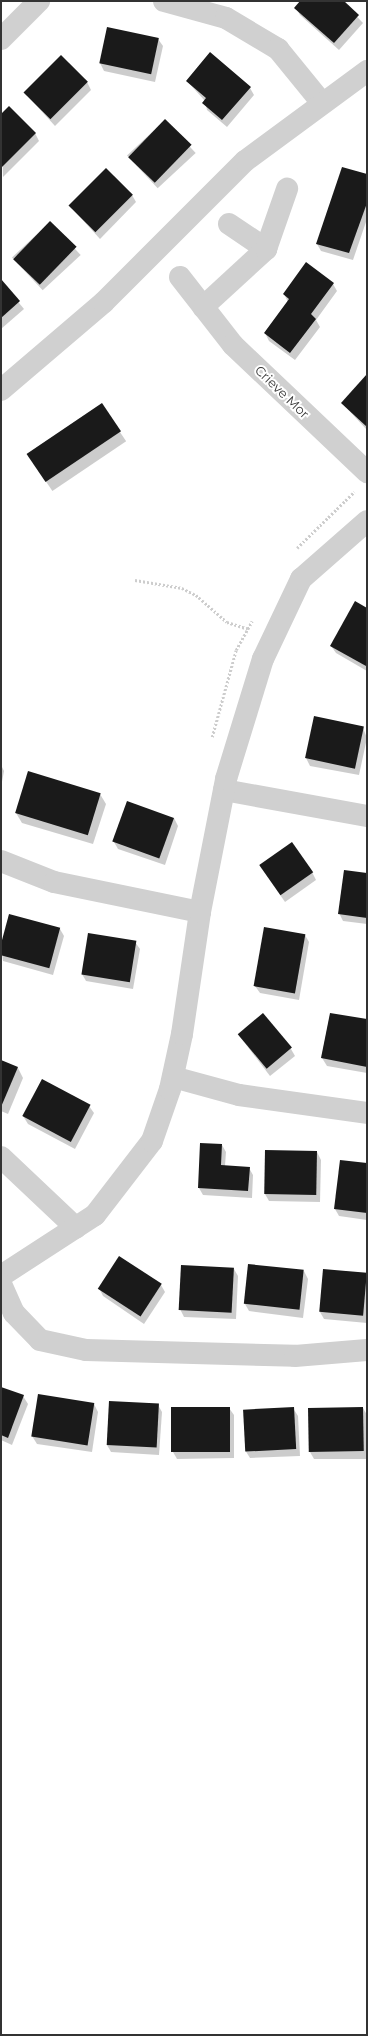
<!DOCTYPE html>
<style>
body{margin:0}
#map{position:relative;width:368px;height:2036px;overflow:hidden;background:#fff;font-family:Montserrat,sans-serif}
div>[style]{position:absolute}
.shadow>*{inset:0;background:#0003;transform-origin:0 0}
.building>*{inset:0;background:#1a1a1a;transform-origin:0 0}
.path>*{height:2.5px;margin-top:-1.25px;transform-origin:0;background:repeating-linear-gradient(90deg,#cdcdcd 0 2px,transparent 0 4px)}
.minor>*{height:22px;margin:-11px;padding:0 11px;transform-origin:11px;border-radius:11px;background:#d0d0d0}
span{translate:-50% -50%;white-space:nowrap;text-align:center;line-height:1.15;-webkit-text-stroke:4px #fff;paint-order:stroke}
.street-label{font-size:13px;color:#333}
.frame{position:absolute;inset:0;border:2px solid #333;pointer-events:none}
</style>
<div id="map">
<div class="shadow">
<i style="clip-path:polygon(302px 1px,342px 1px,363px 23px,339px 50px,300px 15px,296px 8px)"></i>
<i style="clip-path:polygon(108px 28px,158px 39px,163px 46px,155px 82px,104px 71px,100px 63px)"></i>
<i style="clip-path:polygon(187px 81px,250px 88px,254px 95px,227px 127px,207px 110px,205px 101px)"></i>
<i style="clip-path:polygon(87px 82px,91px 90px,55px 126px,25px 93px)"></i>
<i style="clip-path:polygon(1px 116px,35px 133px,39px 141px,3px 177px)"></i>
<i style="left:165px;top:120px;width:45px;height:52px;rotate:47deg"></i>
<i style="clip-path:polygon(367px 175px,367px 219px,353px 260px,321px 251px,317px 244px)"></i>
<i style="clip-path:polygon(132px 195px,136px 202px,100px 239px,70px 206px)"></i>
<i style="left:50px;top:222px;width:45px;height:52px;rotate:47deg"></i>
<i style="clip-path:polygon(1px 281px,24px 309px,1px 329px)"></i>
<i style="clip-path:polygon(333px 284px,337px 291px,316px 320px,320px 327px,295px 360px,269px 341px,265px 333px,288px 302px,284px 294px)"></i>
<i style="clip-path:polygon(367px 375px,367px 430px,342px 403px)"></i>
<i style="left:101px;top:404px;width:45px;height:89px;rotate:56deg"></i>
<i style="clip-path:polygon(355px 603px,367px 609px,367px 671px,336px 653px,331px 646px)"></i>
<i style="clip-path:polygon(363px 728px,367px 738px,359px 775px,310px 766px,306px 758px)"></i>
<i style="clip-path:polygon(1px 765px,4px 771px,1px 787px)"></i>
<i style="clip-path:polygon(100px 794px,106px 804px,93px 844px,22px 823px,16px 813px)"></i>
<i style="clip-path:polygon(174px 818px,178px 826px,165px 865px,118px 849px,114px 842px)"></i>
<i style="clip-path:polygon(260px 866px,312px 872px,316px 880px,285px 902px)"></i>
<i style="clip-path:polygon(367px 874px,367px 924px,343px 921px,339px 913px)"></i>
<i style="clip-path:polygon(10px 915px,60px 929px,64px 936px,53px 975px,3px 961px,1px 947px)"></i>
<i style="clip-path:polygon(305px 935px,309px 942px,299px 1000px,260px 993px,255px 986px)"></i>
<i style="clip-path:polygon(135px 942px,140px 949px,133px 989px,86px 981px,82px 974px)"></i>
<i style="clip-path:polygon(367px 1020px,367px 1073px,327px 1066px,322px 1058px)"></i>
<i style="clip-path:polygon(238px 1034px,291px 1049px,295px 1056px,270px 1076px)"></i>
<i style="clip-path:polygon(1px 1061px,18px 1068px,23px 1078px,8px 1114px,1px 1111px)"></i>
<i style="clip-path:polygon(89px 1106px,94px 1113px,75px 1149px,28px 1124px,23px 1116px)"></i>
<i style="clip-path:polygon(222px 1145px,226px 1152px,225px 1166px,249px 1168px,253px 1175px,252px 1198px,203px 1195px,199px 1188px)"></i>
<i style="clip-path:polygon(317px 1152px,321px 1160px,320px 1202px,269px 1201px,265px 1194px)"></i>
<i style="clip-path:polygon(367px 1164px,367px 1220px,339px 1216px,335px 1209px)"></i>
<i style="clip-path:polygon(234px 1269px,238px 1276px,236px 1319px,184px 1317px,180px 1309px)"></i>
<i style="clip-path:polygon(304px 1271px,308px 1279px,303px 1318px,249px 1311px,245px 1304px)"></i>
<i style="clip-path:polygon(367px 1274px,367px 1323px,324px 1319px,320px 1312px)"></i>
<i style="clip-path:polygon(161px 1285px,165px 1292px,144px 1324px,103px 1296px,99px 1288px)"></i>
<i style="clip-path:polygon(1px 1388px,23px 1396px,28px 1404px,12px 1445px,1px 1440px)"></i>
<i style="clip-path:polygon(39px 1395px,94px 1404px,98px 1412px,92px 1452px,37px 1444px,32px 1436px)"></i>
<i style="clip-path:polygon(158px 1405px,162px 1412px,159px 1455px,111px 1452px,107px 1445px)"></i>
<i style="clip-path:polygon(229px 1408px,234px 1415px,234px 1458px,177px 1459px,173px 1452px)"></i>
<i style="clip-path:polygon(293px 1408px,298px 1416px,300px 1456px,250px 1458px,245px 1450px)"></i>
<i style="clip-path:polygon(363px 1408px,367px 1415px,367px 1459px,314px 1459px,310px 1452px)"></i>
</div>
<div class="building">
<i style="clip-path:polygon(300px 1px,344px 1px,359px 15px,334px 43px,294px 8px)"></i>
<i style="left:107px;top:27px;width:53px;height:37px;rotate:12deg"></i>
<i style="clip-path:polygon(210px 52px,251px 87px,222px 120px,202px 103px,206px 98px,186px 81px)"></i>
<i style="left:61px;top:55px;width:38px;height:53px;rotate:45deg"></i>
<i style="clip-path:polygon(9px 106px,36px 133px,1px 168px,1px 114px)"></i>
<i style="left:165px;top:119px;width:37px;height:53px;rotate:44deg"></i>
<i style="clip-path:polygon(342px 167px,367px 174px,367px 203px,349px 253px,316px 244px)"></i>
<i style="left:106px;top:168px;width:38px;height:53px;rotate:45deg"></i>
<i style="left:50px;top:221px;width:37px;height:53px;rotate:44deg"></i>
<i style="clip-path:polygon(306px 262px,334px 283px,311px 314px,316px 319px,290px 353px,264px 333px,289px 299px,283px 294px)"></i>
<i style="clip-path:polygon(1px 279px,20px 301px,1px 318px)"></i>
<i style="clip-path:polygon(367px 374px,367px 427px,341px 403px)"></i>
<i style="left:102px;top:403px;width:34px;height:91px;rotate:56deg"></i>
<i style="clip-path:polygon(355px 601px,367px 608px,366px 666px,330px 646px)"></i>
<i style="left:314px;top:716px;width:51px;height:43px;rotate:12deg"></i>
<i style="left:28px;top:771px;width:76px;height:44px;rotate:17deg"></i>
<i style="left:127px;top:801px;width:50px;height:43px;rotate:20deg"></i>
<i style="left:292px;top:842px;width:37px;height:40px;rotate:55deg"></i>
<i style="clip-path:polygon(344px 870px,367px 873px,367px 918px,338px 914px)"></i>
<i style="left:9px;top:914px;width:53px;height:42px;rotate:15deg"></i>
<i style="left:264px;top:927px;width:42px;height:60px;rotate:10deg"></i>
<i style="left:88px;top:933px;width:49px;height:42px;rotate:9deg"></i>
<i style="left:263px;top:1013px;width:45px;height:33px;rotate:50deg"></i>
<i style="clip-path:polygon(330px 1013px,367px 1019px,367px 1067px,321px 1058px)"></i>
<i style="clip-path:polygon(1px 1060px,18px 1067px,1px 1107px)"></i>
<i style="left:42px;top:1079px;width:55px;height:42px;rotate:28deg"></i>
<i style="clip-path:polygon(200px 1143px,222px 1144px,221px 1165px,250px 1167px,248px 1191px,198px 1188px)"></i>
<i style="left:265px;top:1150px;width:52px;height:44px;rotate:1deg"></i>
<i style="clip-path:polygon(340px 1160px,367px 1163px,367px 1213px,334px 1209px)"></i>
<i style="left:119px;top:1256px;width:51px;height:39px;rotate:33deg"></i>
<i style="left:248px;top:1264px;width:56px;height:40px;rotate:6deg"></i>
<i style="left:181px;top:1265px;width:53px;height:45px;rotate:3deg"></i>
<i style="left:323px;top:1269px;width:44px;height:43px;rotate:5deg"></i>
<i style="clip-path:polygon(1px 1387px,24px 1395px,8px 1438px,1px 1435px)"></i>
<i style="left:38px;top:1394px;width:57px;height:43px;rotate:9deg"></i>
<i style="left:109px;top:1401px;width:50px;height:44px;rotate:3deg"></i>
<i style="left:171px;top:1407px;width:59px;height:45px"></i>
<i style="left:294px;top:1407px;width:42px;height:51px;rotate:87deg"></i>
<i style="left:363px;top:1407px;width:44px;height:55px;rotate:89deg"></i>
</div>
<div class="path">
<i style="left:297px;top:548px;width:80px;rotate:-44.5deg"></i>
<i style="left:135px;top:580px;width:48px;rotate:9.7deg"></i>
<i style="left:182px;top:588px;width:16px;rotate:27deg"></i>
<i style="left:196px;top:595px;width:41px;rotate:41.1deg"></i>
<i style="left:227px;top:622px;width:22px;rotate:18deg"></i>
<i style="left:212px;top:737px;width:90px;rotate:-74.6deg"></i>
<i style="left:236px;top:650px;width:33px;rotate:-61deg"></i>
</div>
<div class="minor">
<i style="left:164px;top:1px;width:64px;rotate:15.3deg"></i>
<i style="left:226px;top:18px;width:61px;rotate:30.8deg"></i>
<i style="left:278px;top:49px;width:70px;rotate:50.8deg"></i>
<i style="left:1px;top:39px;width:54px;rotate:-45deg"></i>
<i style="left:229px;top:224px;width:45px;rotate:34deg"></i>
<i style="left:180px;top:277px;width:86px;rotate:52.1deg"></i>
<i style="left:233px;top:345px;width:185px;rotate:43.5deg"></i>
<i style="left:203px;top:307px;width:86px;rotate:-42.6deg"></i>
<i style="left:266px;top:249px;width:64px;rotate:-70.7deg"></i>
<i style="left:1px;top:390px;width:135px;rotate:-40.5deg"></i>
<i style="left:104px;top:302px;width:199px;rotate:-45deg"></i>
<i style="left:245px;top:161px;width:152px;rotate:-36.4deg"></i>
<i style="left:224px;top:790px;width:145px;rotate:10.3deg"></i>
<i style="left:1px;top:861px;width:57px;rotate:21.6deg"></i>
<i style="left:54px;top:882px;width:149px;rotate:11.6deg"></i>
<i style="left:173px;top:1077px;width:68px;rotate:15.3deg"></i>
<i style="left:239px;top:1095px;width:129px;rotate:8deg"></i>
<i style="left:1px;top:1157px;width:103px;rotate:43.4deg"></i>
<i style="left:1px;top:1276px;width:112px;rotate:-33deg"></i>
<i style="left:95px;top:1215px;width:93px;rotate:-52.4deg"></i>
<i style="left:152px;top:1141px;width:55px;rotate:-70.9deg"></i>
<i style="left:170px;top:1089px;width:56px;rotate:-77.7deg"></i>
<i style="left:182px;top:1034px;width:123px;rotate:-81.6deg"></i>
<i style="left:200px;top:912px;width:136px;rotate:-78.9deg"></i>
<i style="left:226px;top:779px;width:126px;rotate:-72.9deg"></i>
<i style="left:263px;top:659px;width:89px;rotate:-64.6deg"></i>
<i style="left:301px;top:579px;width:88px;rotate:-41.3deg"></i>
<i style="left:1px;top:1284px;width:32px;rotate:66deg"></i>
<i style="left:14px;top:1313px;width:37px;rotate:46deg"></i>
<i style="left:40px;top:1340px;width:47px;rotate:12.3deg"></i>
<i style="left:86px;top:1350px;width:209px;rotate:1.6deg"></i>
<i style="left:295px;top:1356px;width:72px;rotate:-4.8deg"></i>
</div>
<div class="street-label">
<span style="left:282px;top:392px;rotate:44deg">Crieve Mor</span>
</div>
<div class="frame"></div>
</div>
